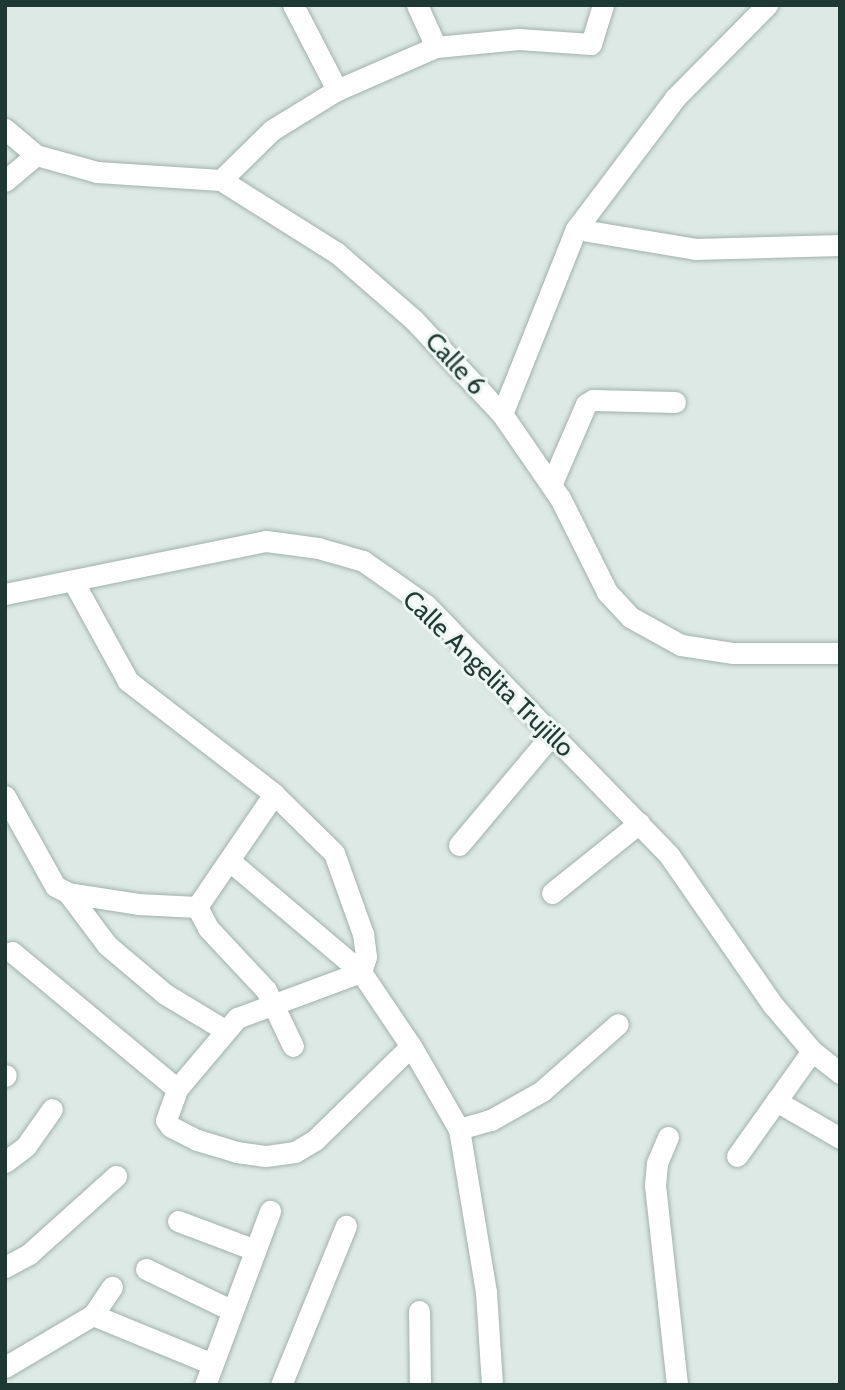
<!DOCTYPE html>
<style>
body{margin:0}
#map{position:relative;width:845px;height:1390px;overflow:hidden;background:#dde9e4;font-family:Cabin,sans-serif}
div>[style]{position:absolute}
.roads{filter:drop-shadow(0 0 2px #a0b1ab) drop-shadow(0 0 2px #a0b1ab)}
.minor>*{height:21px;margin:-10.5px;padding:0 10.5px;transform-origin:10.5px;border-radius:10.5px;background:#fff}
span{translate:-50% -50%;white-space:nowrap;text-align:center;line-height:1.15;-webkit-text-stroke:6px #edf6f2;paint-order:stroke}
.street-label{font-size:26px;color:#1e3933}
.frame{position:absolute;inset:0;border:7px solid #1e3933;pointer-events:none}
</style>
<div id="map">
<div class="roads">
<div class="minor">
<i style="left:293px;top:5px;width:96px;rotate:62.6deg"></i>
<i style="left:417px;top:5px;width:46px;rotate:65.7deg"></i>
<i style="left:5px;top:129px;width:40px;rotate:40deg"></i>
<i style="left:36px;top:155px;width:63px;rotate:15.6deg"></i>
<i style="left:97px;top:172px;width:124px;rotate:3.7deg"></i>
<i style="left:221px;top:180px;width:137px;rotate:32.2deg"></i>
<i style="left:337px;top:253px;width:102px;rotate:41deg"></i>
<i style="left:414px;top:320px;width:129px;rotate:46.9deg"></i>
<i style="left:502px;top:414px;width:102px;rotate:55.4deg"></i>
<i style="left:560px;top:498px;width:105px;rotate:63.4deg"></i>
<i style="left:607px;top:592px;width:34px;rotate:47deg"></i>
<i style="left:630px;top:617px;width:58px;rotate:28.8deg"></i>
<i style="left:681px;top:645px;width:53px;rotate:8.7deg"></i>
<i style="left:733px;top:653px;width:107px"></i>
<i style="left:221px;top:180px;width:71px;rotate:-44.4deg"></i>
<i style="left:272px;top:130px;width:76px;rotate:-31.6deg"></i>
<i style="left:337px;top:90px;width:108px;rotate:-23.5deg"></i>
<i style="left:436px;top:47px;width:83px;rotate:-5.5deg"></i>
<i style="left:519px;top:39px;width:72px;rotate:4deg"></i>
<i style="left:591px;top:44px;width:41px;rotate:-72.9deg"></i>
<i style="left:5px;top:181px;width:40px;rotate:-40deg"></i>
<i style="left:576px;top:229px;width:121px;rotate:9.5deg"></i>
<i style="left:695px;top:249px;width:145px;rotate:-1.6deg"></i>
<i style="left:502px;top:414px;width:199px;rotate:-68.2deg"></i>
<i style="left:576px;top:229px;width:164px;rotate:-52.9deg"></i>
<i style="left:675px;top:98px;width:131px;rotate:-45.3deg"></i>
<i style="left:551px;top:485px;width:88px;rotate:-66.6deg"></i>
<i style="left:586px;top:404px;width:8px;rotate:-30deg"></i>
<i style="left:593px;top:400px;width:82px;rotate:1.4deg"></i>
<i style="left:73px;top:581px;width:114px;rotate:61.2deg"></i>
<i style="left:128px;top:681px;width:185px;rotate:37.7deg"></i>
<i style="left:274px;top:794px;width:137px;rotate:124.3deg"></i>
<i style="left:197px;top:907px;width:24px;rotate:62deg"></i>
<i style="left:208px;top:928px;width:85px;rotate:46.9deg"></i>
<i style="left:266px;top:990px;width:62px;rotate:64.3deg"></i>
<i style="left:5px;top:594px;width:266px;rotate:-11.5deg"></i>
<i style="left:266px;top:541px;width:52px;rotate:7.7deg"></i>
<i style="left:318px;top:548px;width:47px;rotate:16.1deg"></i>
<i style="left:363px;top:561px;width:77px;rotate:34.9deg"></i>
<i style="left:426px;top:605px;width:349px;rotate:45.8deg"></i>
<i style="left:669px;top:855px;width:183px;rotate:55.3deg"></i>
<i style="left:773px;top:1005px;width:60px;rotate:49.7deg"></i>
<i style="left:812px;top:1051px;width:36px;rotate:38deg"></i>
<i style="left:5px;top:796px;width:103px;rotate:60.9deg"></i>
<i style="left:55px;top:886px;width:15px;rotate:28deg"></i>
<i style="left:68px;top:893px;width:71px;rotate:8.9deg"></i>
<i style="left:138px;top:904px;width:59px;rotate:2.9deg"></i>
<i style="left:459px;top:845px;width:145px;rotate:-50deg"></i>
<i style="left:231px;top:862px;width:170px;rotate:40.2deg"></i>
<i style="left:361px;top:972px;width:89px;rotate:56deg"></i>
<i style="left:411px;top:1046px;width:134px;rotate:135.6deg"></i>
<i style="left:315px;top:1140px;width:23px;rotate:149deg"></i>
<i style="left:295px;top:1152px;width:30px;rotate:172deg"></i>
<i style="left:265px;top:1156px;width:28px;rotate:-172deg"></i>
<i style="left:237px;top:1152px;width:42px;rotate:-163.3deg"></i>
<i style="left:197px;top:1140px;width:30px;rotate:-153deg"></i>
<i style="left:170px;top:1126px;width:7px;rotate:-124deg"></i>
<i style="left:166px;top:1120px;width:33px;rotate:-70deg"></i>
<i style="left:177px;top:1089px;width:93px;rotate:-49.8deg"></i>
<i style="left:237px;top:1018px;width:132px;rotate:-20.4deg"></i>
<i style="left:361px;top:972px;width:16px;rotate:-72deg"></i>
<i style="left:366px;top:957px;width:23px;rotate:-97deg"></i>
<i style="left:363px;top:934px;width:86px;rotate:-109.7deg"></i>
<i style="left:334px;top:853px;width:84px;rotate:-135.5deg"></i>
<i style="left:68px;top:893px;width:65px;rotate:53.1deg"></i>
<i style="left:107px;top:945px;width:76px;rotate:40.2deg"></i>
<i style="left:165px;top:994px;width:68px;rotate:31.1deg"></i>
<i style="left:552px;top:893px;width:112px;rotate:-38.8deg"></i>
<i style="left:12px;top:952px;width:214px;rotate:39.7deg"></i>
<i style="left:411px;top:1046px;width:96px;rotate:60deg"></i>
<i style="left:459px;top:1129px;width:33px;rotate:-16deg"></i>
<i style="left:491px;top:1120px;width:59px;rotate:-29.6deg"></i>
<i style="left:542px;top:1091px;width:101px;rotate:-41.4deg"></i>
<i style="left:5px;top:1076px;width:1px;rotate:-45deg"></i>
<i style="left:776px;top:1101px;width:74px;rotate:30deg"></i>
<i style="left:459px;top:1129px;width:165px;rotate:80.6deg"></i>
<i style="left:486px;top:1292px;width:93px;rotate:86.3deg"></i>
<i style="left:668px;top:1137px;width:28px;rotate:113deg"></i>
<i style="left:657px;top:1163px;width:22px;rotate:95deg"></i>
<i style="left:655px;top:1185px;width:201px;rotate:83.7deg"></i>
<i style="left:737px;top:1156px;width:129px;rotate:-54.5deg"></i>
<i style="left:5px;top:1162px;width:26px;rotate:-37deg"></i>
<i style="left:26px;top:1146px;width:45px;rotate:-54.9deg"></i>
<i style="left:178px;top:1221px;width:82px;rotate:20.6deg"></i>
<i style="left:5px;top:1267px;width:27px;rotate:-28deg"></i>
<i style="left:29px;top:1254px;width:117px;rotate:-41.9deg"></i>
<i style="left:146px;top:1269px;width:94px;rotate:25.8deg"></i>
<i style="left:419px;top:1311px;width:74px;rotate:89.2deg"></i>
<i style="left:93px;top:1315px;width:126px;rotate:22.3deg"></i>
<i style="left:5px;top:1367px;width:102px;rotate:-30.6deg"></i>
<i style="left:93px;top:1315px;width:34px;rotate:-56deg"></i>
<i style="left:205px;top:1385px;width:186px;rotate:-69.5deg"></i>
<i style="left:281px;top:1385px;width:172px;rotate:-67.8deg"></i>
</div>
</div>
<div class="street-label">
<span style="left:455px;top:364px;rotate:47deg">Calle 6</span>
<span style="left:488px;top:674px;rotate:44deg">Calle Angelita Trujillo</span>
</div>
<div class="frame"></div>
</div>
